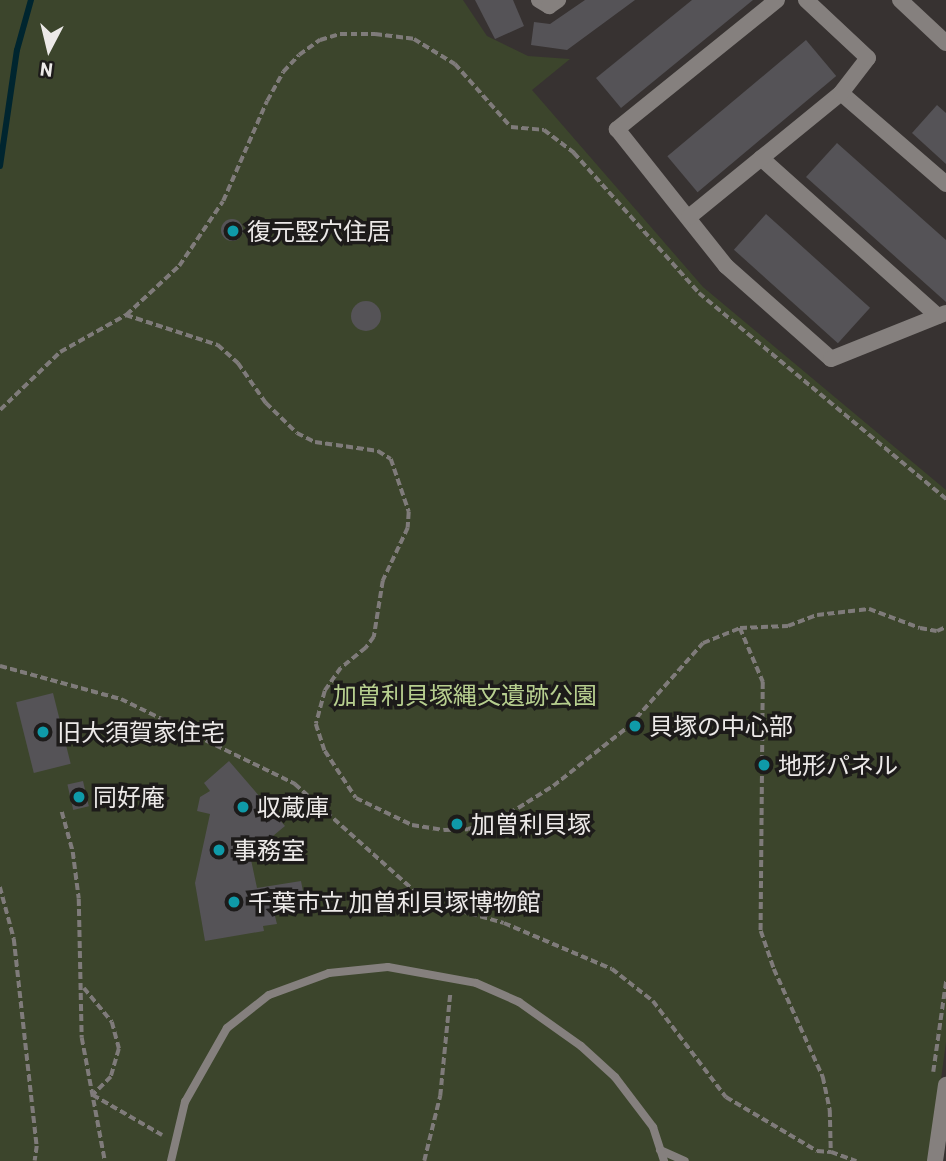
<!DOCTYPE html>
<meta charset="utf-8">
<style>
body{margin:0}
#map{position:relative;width:946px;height:1161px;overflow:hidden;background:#373231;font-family:Barlow,"Noto Sans JP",sans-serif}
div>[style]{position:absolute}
.green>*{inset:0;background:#3c452c}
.stream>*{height:6px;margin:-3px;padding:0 3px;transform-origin:3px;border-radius:3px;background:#00252f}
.building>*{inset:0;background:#555357;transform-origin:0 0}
.round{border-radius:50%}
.path>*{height:3.5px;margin-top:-1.75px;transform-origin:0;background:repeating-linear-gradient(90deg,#7f7b7a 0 7px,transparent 0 10.5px)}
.lane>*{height:8px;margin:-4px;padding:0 4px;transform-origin:4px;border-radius:4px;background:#85807e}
.street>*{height:16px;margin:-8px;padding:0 8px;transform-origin:8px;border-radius:8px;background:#85807e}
.dots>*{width:19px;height:19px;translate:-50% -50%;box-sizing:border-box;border:4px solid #1d1b1a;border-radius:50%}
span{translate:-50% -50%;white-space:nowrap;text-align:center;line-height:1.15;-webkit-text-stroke:7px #1d1b1a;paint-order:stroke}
.poi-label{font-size:24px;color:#ece9e8}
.left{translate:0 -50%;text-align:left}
.park-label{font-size:24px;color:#b7cf8f}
.north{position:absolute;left:14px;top:14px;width:70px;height:70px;-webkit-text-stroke:5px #1d1b1a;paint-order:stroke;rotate:187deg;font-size:19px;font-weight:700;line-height:28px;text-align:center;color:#ece9e8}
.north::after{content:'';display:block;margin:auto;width:24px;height:32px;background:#ece9e8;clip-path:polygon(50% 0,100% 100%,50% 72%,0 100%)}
</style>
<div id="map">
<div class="green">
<i style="clip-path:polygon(0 0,463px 0,487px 36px,528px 56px,570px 59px,532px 90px,703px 287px,946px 490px,946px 1042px,930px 1161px,0 1161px)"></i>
</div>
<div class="stream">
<i style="left:0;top:166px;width:117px;rotate:-81.7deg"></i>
<i style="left:17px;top:50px;width:52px;rotate:-74.4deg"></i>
</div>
<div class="building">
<i style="clip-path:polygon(475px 0,513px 0,524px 26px,495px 39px)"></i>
<i style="clip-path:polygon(585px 0,635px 0,567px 50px,531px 45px,534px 22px,550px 24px)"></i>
<i style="clip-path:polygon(692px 0,753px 0,621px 108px,596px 78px)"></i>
<i style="left:806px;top:40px;width:47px;height:181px;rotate:50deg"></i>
<i style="clip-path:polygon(937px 105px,946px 113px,946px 164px,912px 133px)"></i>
<i style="clip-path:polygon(837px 143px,946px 240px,946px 302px,806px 177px)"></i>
<i style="left:766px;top:214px;width:140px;height:48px;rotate:42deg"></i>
<i class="round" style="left:221px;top:219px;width:22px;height:22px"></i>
<i class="round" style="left:351px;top:301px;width:30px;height:30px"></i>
<i style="left:53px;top:693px;width:73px;height:38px;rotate:76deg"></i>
<i style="clip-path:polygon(229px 761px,285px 826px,250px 855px,257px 888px,301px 881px,306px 907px,274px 912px,277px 924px,263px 926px,264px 931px,205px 941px,195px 883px,210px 814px,197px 811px,200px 797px,210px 791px,204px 783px)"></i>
<i style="left:83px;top:781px;width:26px;height:16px;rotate:77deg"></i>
</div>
<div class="path">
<i style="left:126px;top:315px;width:72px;rotate:-42.8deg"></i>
<i style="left:179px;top:266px;width:78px;rotate:-55.9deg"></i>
<i style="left:223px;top:201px;width:109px;rotate:-66.3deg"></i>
<i style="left:267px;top:101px;width:33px;rotate:-61deg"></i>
<i style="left:283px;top:72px;width:23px;rotate:-47deg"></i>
<i style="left:299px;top:55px;width:26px;rotate:-36deg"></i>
<i style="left:320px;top:40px;width:21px;rotate:-17deg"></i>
<i style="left:340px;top:34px;width:35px"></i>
<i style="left:375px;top:34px;width:39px;rotate:7deg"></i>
<i style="left:414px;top:39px;width:48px;rotate:31.4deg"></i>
<i style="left:455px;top:64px;width:84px;rotate:48.4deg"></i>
<i style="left:511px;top:127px;width:33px;rotate:5deg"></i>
<i style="left:544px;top:130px;width:38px;rotate:37deg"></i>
<i style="left:574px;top:153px;width:188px;rotate:48.2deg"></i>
<i style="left:699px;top:293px;width:322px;rotate:39.8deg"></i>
<i style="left:0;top:410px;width:83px;rotate:-44deg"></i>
<i style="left:60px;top:352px;width:76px;rotate:-29.3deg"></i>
<i style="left:126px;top:315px;width:97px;rotate:18.1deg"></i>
<i style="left:218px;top:345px;width:27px;rotate:42deg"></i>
<i style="left:238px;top:363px;width:49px;rotate:55deg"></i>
<i style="left:266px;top:403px;width:43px;rotate:44.1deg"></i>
<i style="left:297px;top:433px;width:20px;rotate:27deg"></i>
<i style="left:315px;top:442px;width:64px;rotate:8.1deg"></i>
<i style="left:378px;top:451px;width:15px;rotate:32deg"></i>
<i style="left:391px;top:459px;width:56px;rotate:71.2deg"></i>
<i style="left:409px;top:512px;width:16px;rotate:94deg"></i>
<i style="left:408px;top:528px;width:59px;rotate:115.3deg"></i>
<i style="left:383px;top:581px;width:57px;rotate:99.1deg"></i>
<i style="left:374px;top:637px;width:14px;rotate:126deg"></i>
<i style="left:366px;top:648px;width:32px;rotate:141deg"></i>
<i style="left:341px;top:668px;width:28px;rotate:125deg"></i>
<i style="left:325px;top:691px;width:34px;rotate:105deg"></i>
<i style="left:316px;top:724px;width:28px;rotate:72deg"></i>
<i style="left:325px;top:751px;width:56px;rotate:56.6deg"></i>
<i style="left:356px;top:798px;width:62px;rotate:25.7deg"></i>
<i style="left:412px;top:825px;width:32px;rotate:9deg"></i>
<i style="left:444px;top:830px;width:24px;rotate:-2deg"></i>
<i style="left:468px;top:829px;width:23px;rotate:-15deg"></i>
<i style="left:490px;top:823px;width:32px;rotate:-28deg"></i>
<i style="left:518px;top:808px;width:41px;rotate:-32.2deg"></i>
<i style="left:553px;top:786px;width:97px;rotate:-38.3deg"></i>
<i style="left:629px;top:726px;width:111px;rotate:-48.3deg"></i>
<i style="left:703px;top:643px;width:40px;rotate:-22deg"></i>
<i style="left:740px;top:628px;width:48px;rotate:-2.4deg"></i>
<i style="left:788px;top:626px;width:31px;rotate:-21deg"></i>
<i style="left:817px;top:615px;width:52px;rotate:-6.6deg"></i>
<i style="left:869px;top:609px;width:54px;rotate:20.4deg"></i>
<i style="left:920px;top:628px;width:17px;rotate:10deg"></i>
<i style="left:937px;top:631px;width:10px;rotate:-24deg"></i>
<i style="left:740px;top:628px;width:59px;rotate:66.9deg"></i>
<i style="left:763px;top:682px;width:249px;rotate:90.5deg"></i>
<i style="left:761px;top:931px;width:40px;rotate:71.1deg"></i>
<i style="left:774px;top:969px;width:119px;rotate:65.6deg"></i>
<i style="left:823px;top:1077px;width:34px;rotate:78deg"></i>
<i style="left:830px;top:1110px;width:42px;rotate:88.6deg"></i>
<i style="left:0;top:666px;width:125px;rotate:15.3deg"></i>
<i style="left:121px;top:699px;width:194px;rotate:26deg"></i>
<i style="left:295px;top:784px;width:165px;rotate:41.8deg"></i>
<i style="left:418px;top:894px;width:25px;rotate:27deg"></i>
<i style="left:440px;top:905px;width:66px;rotate:15.7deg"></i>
<i style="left:504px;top:923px;width:117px;rotate:23.1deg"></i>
<i style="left:612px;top:969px;width:52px;rotate:38deg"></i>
<i style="left:653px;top:1001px;width:121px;rotate:52.8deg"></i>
<i style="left:726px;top:1097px;width:106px;rotate:30.7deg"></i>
<i style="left:817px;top:1151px;width:14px;rotate:4deg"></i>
<i style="left:831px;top:1152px;width:27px;rotate:20deg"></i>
<i style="left:62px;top:812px;width:41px;rotate:74.6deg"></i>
<i style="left:73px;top:852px;width:47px;rotate:82.7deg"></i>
<i style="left:79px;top:899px;width:139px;rotate:88.8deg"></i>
<i style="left:82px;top:1038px;width:125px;rotate:79.4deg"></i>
<i style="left:0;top:887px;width:54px;rotate:74.9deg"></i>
<i style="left:14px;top:939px;width:208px;rotate:83.7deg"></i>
<i style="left:37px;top:1146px;width:15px;rotate:98deg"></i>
<i style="left:84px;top:988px;width:44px;rotate:50.5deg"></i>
<i style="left:112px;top:1022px;width:28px;rotate:75deg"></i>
<i style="left:119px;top:1049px;width:29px;rotate:106deg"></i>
<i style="left:111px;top:1077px;width:25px;rotate:135deg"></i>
<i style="left:93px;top:1095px;width:80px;rotate:30.1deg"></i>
<i style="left:933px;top:1072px;width:92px;rotate:-81.9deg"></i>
<i style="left:424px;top:1161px;width:67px;rotate:-76.2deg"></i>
<i style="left:440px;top:1096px;width:102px;rotate:-84.4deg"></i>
</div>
<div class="lane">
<i style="left:660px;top:1150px;width:27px;rotate:24deg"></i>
<i style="left:171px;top:1161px;width:61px;rotate:-76.7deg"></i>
<i style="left:185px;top:1102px;width:85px;rotate:-60.4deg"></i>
<i style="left:227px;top:1028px;width:53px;rotate:-38.2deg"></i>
<i style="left:269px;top:995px;width:64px;rotate:-20.1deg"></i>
<i style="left:329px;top:973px;width:59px;rotate:-5.8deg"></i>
<i style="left:388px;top:967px;width:89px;rotate:10.3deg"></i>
<i style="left:476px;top:983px;width:47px;rotate:23.8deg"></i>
<i style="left:519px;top:1002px;width:76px;rotate:35.4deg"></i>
<i style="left:581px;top:1046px;width:46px;rotate:42.4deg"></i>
<i style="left:615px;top:1077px;width:63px;rotate:52.8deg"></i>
<i style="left:653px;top:1127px;width:36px;rotate:72deg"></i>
</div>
<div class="street">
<i style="left:539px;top:0;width:12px;rotate:31deg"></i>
<i style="left:549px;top:6px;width:11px;rotate:-34deg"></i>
<i style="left:777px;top:0;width:206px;rotate:141.1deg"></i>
<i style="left:617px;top:129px;width:175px;rotate:51.5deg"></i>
<i style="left:726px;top:266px;width:140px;rotate:41.5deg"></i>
<i style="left:831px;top:359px;width:124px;rotate:-21.8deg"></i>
<i style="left:900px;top:0;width:63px;rotate:43.1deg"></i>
<i style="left:841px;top:93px;width:139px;rotate:40.9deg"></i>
<i style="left:761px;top:158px;width:237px;rotate:41.8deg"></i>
<i style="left:689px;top:217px;width:196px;rotate:-39.2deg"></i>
<i style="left:841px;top:93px;width:44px;rotate:-52.4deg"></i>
<i style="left:868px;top:58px;width:85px;rotate:-136.9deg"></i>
<i style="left:935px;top:1161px;width:77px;rotate:-81.8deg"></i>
</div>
<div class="dots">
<i style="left:233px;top:231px;background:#0f9aa8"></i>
<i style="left:635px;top:726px;background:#0f9aa8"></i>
<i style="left:43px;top:732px;background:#0f9aa8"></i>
<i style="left:764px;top:765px;background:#0f9aa8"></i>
<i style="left:79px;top:797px;background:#0f9aa8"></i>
<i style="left:243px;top:807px;background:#0f9aa8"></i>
<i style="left:457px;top:824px;background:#0f9aa8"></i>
<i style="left:219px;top:850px;background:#0f9aa8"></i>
<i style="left:234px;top:902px;background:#0f9aa8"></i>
</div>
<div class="poi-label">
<span class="left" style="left:247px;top:231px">復元竪穴住居</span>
<span class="left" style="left:649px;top:726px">貝塚の中心部</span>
<span class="left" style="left:57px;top:732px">旧大須賀家住宅</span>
<span class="left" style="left:778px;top:765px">地形パネル</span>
<span class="left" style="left:93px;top:797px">同好庵</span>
<span class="left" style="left:257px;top:807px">収蔵庫</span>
<span class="left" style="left:471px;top:824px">加曽利貝塚</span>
<span class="left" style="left:233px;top:850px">事務室</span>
<span class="left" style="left:248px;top:902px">千葉市立 加曽利貝塚博物館</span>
</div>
<div class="park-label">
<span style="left:465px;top:695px">加曽利貝塚縄文遺跡公園</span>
</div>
<div class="north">N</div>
</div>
